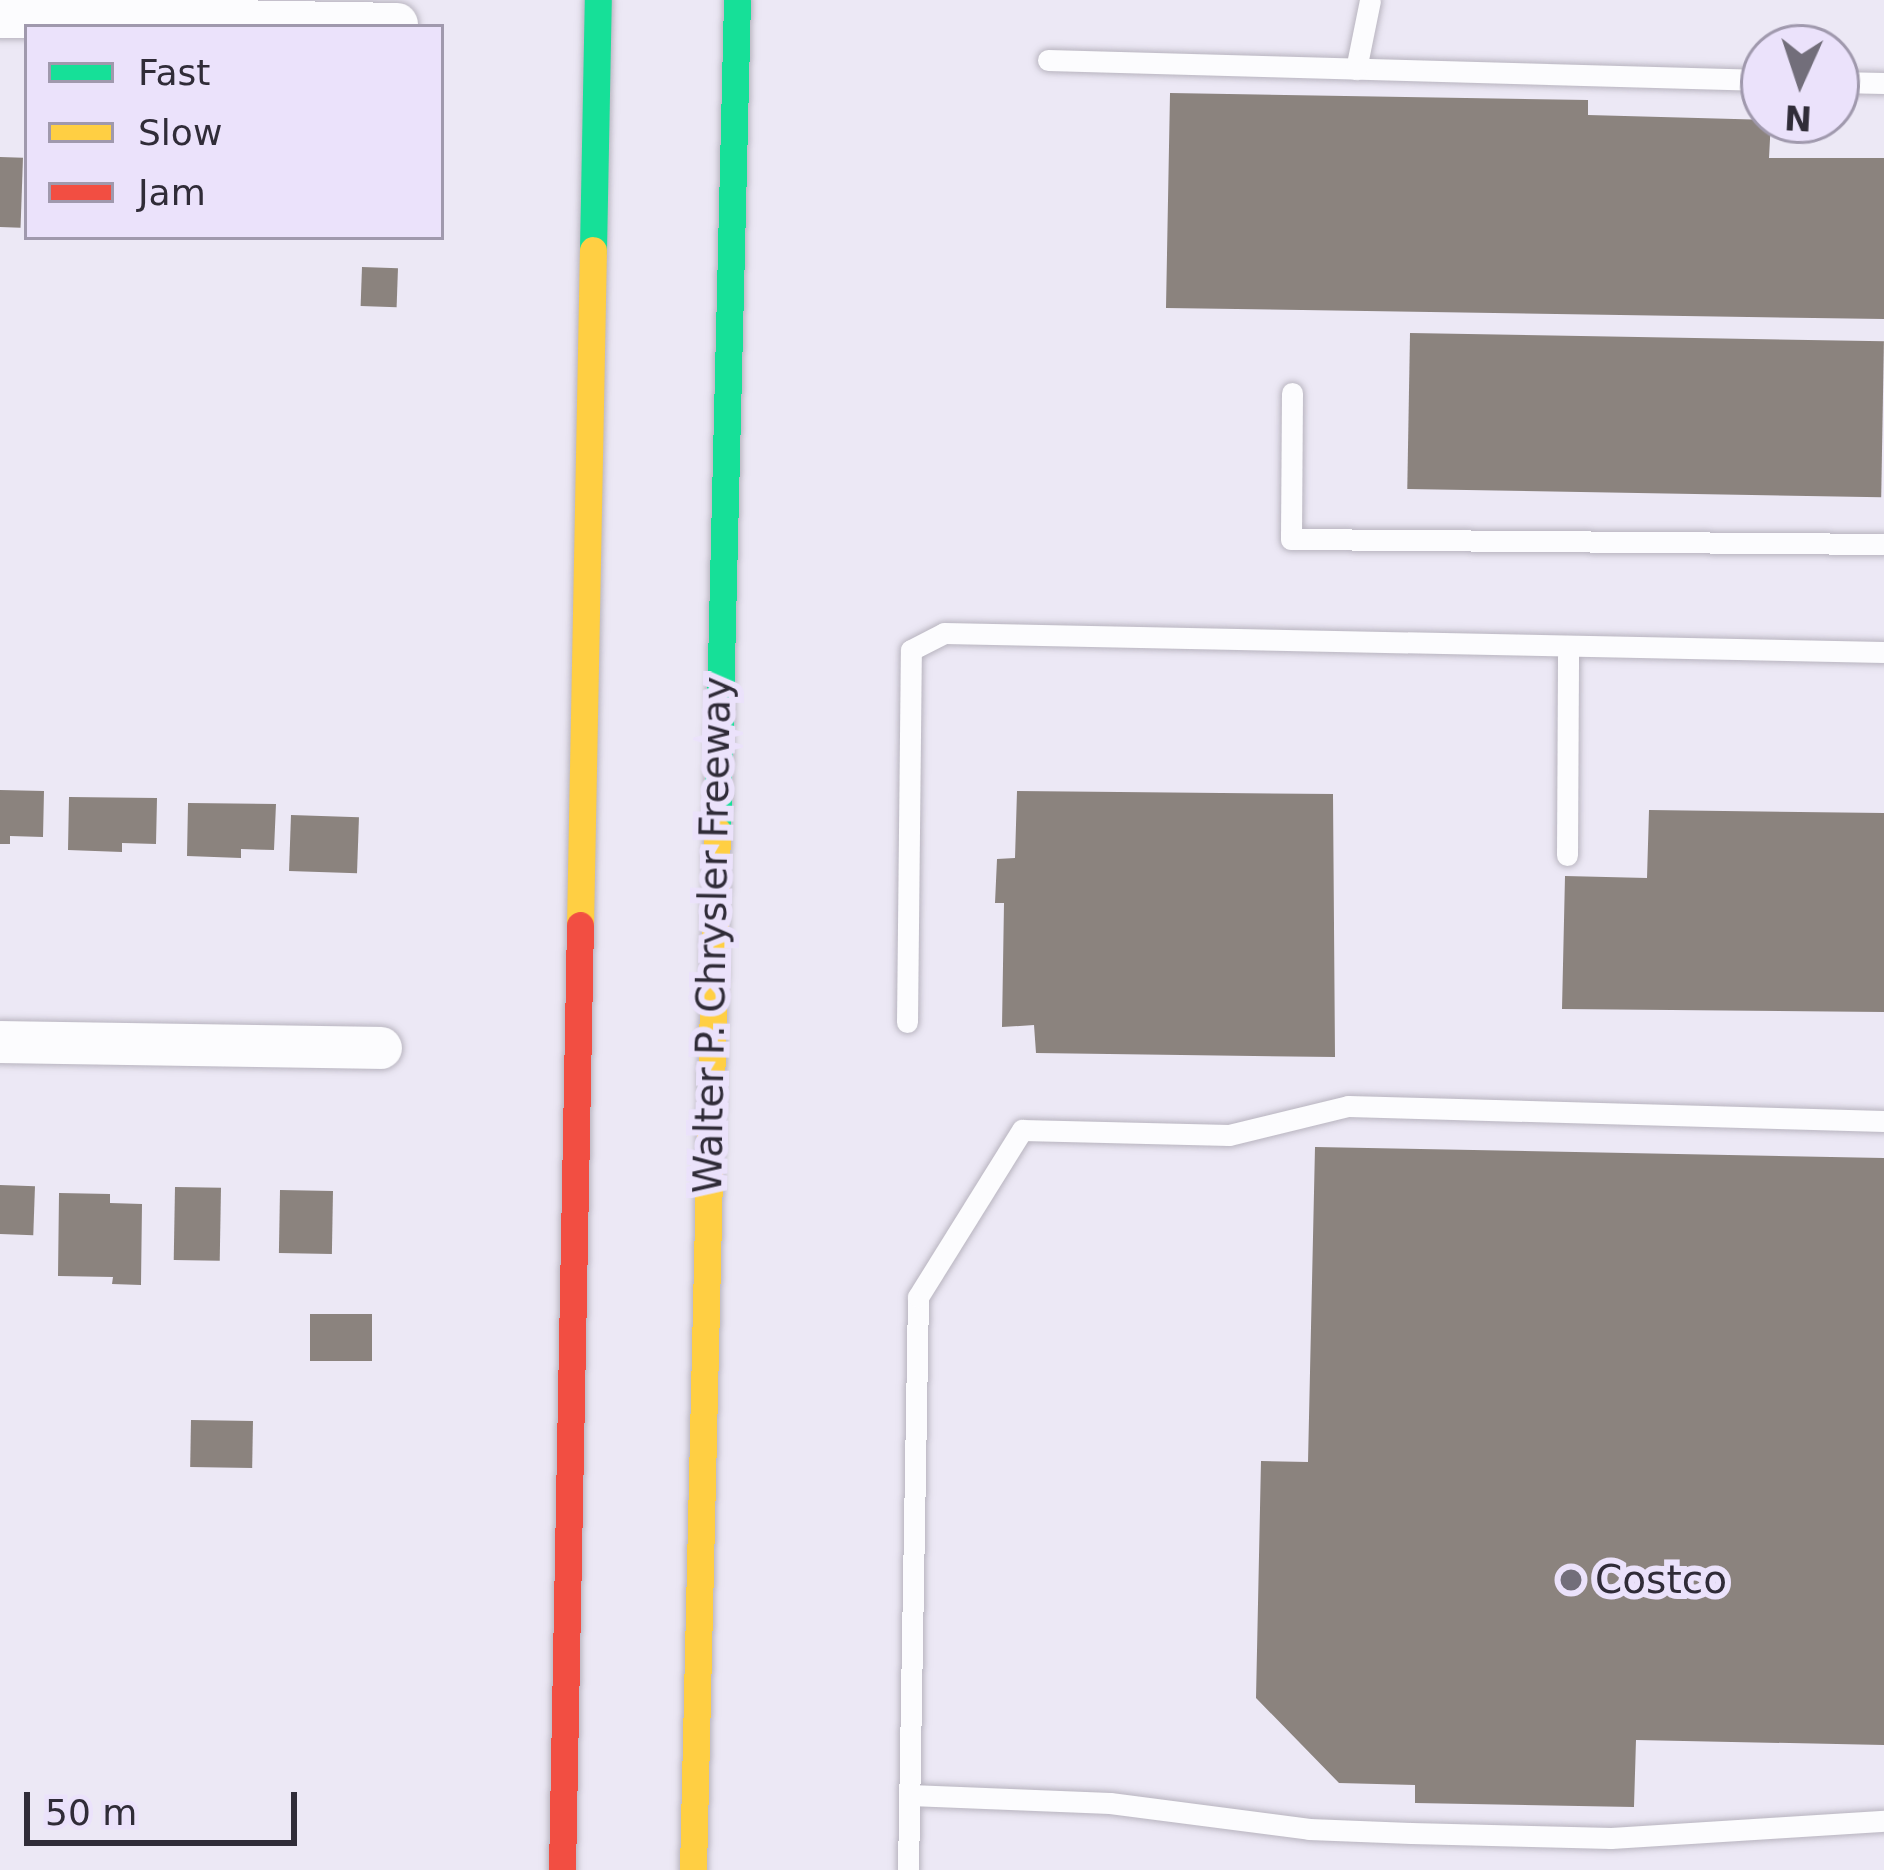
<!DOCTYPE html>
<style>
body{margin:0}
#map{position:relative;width:1884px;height:1870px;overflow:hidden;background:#ece8f5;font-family:"DejaVu Sans",sans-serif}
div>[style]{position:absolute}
.building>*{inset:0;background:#8b837e;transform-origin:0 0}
.roads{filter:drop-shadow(0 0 3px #b8b4bf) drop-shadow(0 0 3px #b8b4bf)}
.lane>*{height:21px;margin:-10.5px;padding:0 10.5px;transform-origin:10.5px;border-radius:10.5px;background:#fcfcfe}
.street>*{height:42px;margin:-21px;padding:0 21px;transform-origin:21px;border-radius:21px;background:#fcfcfe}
.fast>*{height:27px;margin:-13.5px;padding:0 13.5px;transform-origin:13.5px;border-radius:13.5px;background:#16e098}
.slow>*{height:27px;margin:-13.5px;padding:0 13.5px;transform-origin:13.5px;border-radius:13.5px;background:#ffcf43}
.jam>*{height:27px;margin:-13.5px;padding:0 13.5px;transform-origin:13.5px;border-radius:13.5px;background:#f24e42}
.dots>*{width:33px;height:33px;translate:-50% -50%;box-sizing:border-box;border:6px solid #ebe2fb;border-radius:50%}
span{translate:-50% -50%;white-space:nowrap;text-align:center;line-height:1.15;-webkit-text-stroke:12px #ebe2fb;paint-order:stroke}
.street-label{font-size:39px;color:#302c38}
.poi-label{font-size:39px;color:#302c38}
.left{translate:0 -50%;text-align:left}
.legend{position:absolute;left:24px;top:24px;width:420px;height:216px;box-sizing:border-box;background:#ebe2fb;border:3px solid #a099ad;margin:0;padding:15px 21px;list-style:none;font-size:36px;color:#302c38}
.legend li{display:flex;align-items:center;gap:24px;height:60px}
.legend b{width:60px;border:3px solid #a099ad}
.north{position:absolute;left:1740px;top:24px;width:120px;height:120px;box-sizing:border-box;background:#ebe2fb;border:3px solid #a099ad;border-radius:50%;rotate:183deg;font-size:33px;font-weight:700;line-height:48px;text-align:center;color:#302c38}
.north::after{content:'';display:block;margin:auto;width:42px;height:54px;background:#726e7a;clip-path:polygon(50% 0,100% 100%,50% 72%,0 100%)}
.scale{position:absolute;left:24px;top:1792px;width:273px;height:54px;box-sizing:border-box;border:6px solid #302c38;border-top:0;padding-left:15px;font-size:36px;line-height:42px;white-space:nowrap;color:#302c38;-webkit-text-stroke:9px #ebe2fb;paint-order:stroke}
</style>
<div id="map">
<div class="building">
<i style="clip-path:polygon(1170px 93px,1588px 100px,1588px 115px,1771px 120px,1769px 158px,1884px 158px,1884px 319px,1166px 308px)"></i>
<i style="left:0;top:157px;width:23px;height:70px;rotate:2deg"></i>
<i style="left:362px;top:267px;width:36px;height:39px;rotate:2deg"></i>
<i style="left:1410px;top:333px;width:474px;height:156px;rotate:1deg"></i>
<i style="clip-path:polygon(0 790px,44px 791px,43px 837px,10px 836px,10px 844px,0 844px)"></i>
<i style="clip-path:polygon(1017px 791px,1333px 794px,1335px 1057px,1036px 1053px,1034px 1025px,1002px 1027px,1004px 903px,995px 903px,997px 859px,1015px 858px)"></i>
<i style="clip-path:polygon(69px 797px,157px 798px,156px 844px,122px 843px,122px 852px,68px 850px)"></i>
<i style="clip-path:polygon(188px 803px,276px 804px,274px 850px,241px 849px,241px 858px,187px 856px)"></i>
<i style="clip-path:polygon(1649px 810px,1884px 813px,1884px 1012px,1562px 1009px,1565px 876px,1647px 878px)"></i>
<i style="left:291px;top:815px;width:68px;height:56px;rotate:2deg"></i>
<i style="clip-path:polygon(1315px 1147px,1884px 1158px,1884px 1745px,1636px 1740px,1634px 1807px,1415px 1803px,1415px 1785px,1339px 1783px,1256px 1698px,1261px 1461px,1308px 1462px)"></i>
<i style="left:0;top:1185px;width:35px;height:49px;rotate:2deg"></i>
<i style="left:175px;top:1187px;width:46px;height:73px;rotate:1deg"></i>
<i style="left:280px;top:1190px;width:53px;height:63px;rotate:1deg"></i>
<i style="clip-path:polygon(59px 1193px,110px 1194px,110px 1203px,142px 1204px,141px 1285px,112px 1284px,113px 1277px,58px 1276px)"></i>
<i style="left:310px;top:1314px;width:62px;height:47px"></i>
<i style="left:191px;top:1420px;width:62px;height:47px;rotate:1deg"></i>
</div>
<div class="roads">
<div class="lane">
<i style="left:1048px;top:60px;width:716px;rotate:1.6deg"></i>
<i style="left:1356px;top:69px;width:70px;rotate:-78.5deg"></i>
<i style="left:1836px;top:82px;width:48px;rotate:1.2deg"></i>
<i style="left:1292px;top:393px;width:146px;rotate:90.4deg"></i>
<i style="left:1291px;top:539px;width:593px;rotate:0.48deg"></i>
<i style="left:1567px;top:855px;width:208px;rotate:-89.7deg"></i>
<i style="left:907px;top:1022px;width:372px;rotate:-89.4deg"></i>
<i style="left:911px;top:650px;width:37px;rotate:-27deg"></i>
<i style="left:944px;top:633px;width:940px;rotate:1.16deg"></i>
<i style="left:910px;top:1795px;width:200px;rotate:2.3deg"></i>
<i style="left:1110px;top:1803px;width:201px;rotate:7.4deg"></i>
<i style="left:1309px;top:1829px;width:102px;rotate:2.2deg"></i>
<i style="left:1411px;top:1833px;width:200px;rotate:1.4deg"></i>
<i style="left:1611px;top:1838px;width:274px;rotate:-3.6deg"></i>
<i style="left:908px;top:1870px;width:573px;rotate:-89deg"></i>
<i style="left:918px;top:1297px;width:197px;rotate:-58.1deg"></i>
<i style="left:1022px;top:1130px;width:207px;rotate:1.4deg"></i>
<i style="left:1229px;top:1135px;width:122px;rotate:-13.7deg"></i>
<i style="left:1348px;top:1106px;width:536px;rotate:1.6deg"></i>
</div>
<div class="street">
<i style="left:0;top:17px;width:397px;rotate:1deg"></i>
<i style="left:0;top:1042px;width:381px;rotate:0.9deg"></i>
</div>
<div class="fast">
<i style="left:593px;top:250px;width:250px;rotate:-88.9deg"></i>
<i style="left:717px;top:830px;width:830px;rotate:-88.62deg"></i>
</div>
<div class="slow">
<i style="left:580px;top:925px;width:675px;rotate:-88.9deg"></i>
<i style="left:693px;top:1870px;width:1040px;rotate:-88.68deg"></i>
</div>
<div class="jam">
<i style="left:562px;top:1870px;width:945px;rotate:-88.91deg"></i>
</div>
</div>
<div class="dots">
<i style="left:1571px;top:1580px;background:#726e7a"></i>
</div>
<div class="street-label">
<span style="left:713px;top:935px;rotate:-89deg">Walter P. Chrysler Freeway</span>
</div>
<div class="poi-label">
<span class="left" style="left:1595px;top:1580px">Costco</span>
</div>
<ul class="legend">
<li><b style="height:15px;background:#16e098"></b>Fast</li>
<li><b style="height:15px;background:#ffcf43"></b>Slow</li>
<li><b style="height:15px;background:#f24e42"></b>Jam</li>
</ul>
<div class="north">N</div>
<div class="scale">50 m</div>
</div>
